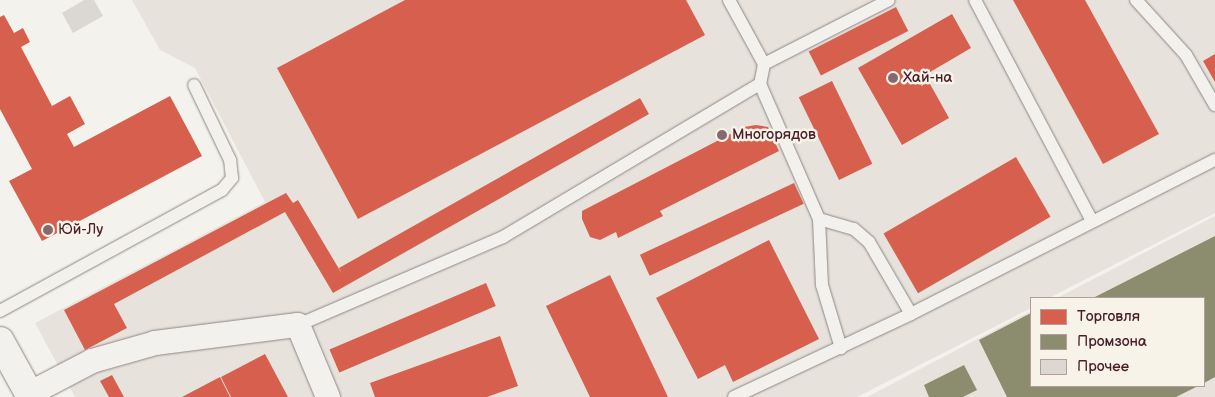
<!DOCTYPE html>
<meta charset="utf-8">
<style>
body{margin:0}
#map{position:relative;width:1215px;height:397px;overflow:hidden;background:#f4f2ec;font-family:"Balsamiq Sans",sans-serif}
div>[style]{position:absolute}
.built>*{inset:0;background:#e7e2db}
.shops>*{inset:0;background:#d6604d;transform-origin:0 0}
.industry>*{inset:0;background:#8c8c6e}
.building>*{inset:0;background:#dbd7d3}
.roads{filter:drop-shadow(0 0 1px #8f8685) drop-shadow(0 0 1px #8f8685)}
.lane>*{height:12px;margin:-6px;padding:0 6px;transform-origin:6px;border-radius:6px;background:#f2f1ed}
.street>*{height:24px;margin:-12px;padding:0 12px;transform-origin:12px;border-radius:12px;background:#f2f1ed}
.highway>*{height:28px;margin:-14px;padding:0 14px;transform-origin:14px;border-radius:14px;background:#f2f1ed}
.dots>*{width:14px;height:14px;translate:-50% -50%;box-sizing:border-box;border:2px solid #f7f3e8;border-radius:50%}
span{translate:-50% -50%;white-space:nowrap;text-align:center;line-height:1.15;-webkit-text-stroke:5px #f7f3e8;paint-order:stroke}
.poi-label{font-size:15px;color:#4a1f2b}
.left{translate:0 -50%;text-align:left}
.legend{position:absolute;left:1030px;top:297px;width:175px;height:90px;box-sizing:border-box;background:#f7f3e8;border:1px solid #b29e9c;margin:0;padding:6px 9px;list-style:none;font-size:15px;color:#4a1f2b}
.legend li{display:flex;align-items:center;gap:10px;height:25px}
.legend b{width:25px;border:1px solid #b29e9c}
</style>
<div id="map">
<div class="built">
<i style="clip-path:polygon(132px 0,1215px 0,1215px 213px,1049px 298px,1031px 298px,1031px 308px,857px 397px,75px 397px,35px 323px,265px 202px,195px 68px,160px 50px)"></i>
<i style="clip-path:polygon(1215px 216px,1215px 397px,867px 397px,1031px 311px,1031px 386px,1204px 386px,1204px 298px,1057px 298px)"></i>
</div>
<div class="shops">
<i style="clip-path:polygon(405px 0,686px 0,705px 35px,358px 219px,277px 68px)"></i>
<i style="clip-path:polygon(1013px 0,1085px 0,1159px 134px,1103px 164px)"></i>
<i style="left:896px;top:7px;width:27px;height:98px;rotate:63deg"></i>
<i style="clip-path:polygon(952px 14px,971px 48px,925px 75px,949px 118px,902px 145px,858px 68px)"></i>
<i style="clip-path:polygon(4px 15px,14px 33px,23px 28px,30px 42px,21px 47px,52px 106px,70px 96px,85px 124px,67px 134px,74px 147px,170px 96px,202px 156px,42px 241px,9px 181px,32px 169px,0 109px,0 17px)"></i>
<i style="clip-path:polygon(1215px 54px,1215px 82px,1203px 61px)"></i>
<i style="left:832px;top:81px;width:92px;height:37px;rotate:64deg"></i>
<i style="clip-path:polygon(640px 98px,649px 114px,333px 293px,285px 212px,114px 304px,127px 328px,85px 350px,64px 310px,286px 193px,293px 203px,298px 200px,342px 274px,339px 268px)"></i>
<i style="clip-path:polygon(756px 125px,768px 127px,779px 151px,660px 211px,663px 216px,618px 238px,616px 232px,600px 240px,590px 237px,582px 219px,582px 211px,744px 127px)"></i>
<i style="left:1016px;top:157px;width:69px;height:153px;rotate:60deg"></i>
<i style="left:794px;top:183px;width:23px;height:170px;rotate:65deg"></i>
<i style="clip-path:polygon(769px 240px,819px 339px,733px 382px,725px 365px,698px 379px,656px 298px)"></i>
<i style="clip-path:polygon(610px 275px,632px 321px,668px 397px,590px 397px,546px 306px)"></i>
<i style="left:486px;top:283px;width:25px;height:170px;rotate:67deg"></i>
<i style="clip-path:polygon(500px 336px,518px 386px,487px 397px,375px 397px,370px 383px)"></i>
<i style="clip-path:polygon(265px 354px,288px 397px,231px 397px,221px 377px)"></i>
<i style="clip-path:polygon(112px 375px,124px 397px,109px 397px,100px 381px)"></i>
<i style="clip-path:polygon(220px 377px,230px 397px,182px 397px)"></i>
</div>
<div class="industry">
<i style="clip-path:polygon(1215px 236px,1215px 377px,1204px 383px,1204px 298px,1093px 298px)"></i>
<i style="clip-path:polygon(1031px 313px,1031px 386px,1198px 386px,1176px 397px,1007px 397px,979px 340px)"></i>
<i style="clip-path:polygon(964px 365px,977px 390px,963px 397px,929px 397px,924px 385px)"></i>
</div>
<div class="building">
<i style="clip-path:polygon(84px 0,94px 0,103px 16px,73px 33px,62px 13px)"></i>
</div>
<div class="roads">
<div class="lane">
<i style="left:729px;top:0;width:73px;rotate:61.3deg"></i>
<i style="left:764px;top:64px;width:20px;rotate:101deg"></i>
<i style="left:760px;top:84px;width:147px;rotate:66.4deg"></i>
<i style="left:819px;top:219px;width:36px;rotate:16deg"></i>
<i style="left:854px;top:229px;width:20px;rotate:41deg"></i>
<i style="left:869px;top:242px;width:83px;rotate:59.7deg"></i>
<i style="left:975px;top:0;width:250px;rotate:62.1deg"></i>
<i style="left:1136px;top:0;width:74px;rotate:47.7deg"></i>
<i style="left:1186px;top:55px;width:58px;rotate:59.9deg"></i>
<i style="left:764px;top:64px;width:140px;rotate:-27.1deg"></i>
<i style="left:819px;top:219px;width:66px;rotate:87.4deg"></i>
<i style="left:822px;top:285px;width:66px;rotate:73.2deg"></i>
<i style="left:0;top:311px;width:253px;rotate:-28.6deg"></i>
<i style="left:222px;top:190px;width:16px;rotate:-50deg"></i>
<i style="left:232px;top:178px;width:18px;rotate:-96deg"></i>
<i style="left:230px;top:160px;width:83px;rotate:-115.6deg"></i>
<i style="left:298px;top:325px;width:223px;rotate:-23.2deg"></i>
<i style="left:503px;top:237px;width:299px;rotate:-30.8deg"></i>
<i style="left:734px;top:397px;width:195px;rotate:-25.1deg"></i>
<i style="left:911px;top:314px;width:341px;rotate:-26.9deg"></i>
</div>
<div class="street">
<i style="left:29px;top:394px;width:71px;rotate:-27.6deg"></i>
<i style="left:92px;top:361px;width:66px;rotate:-15.9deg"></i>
<i style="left:155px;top:343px;width:144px;rotate:-7.2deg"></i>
<i style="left:298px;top:325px;width:78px;rotate:67.4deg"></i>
</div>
<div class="highway">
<i style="left:0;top:341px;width:64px;rotate:61deg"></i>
</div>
</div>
<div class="dots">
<i style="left:893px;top:78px;background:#86696f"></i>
<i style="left:722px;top:135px;background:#86696f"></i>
<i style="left:48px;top:230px;background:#86696f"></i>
</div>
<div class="poi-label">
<span class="left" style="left:903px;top:78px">Хай-на</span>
<span class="left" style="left:732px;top:135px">Многорядов</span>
<span class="left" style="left:58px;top:230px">Юй-Лу</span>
</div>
<ul class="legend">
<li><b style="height:14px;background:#d6604d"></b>Торговля</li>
<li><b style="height:14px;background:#8c8c6e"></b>Промзона</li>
<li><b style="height:14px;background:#dbd7d3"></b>Прочее</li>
</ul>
</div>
